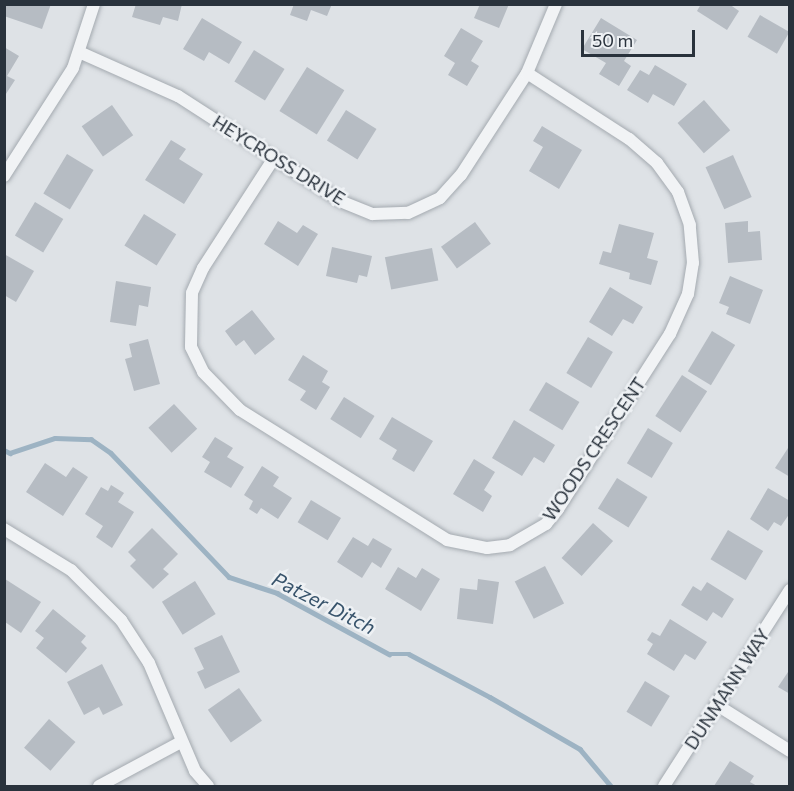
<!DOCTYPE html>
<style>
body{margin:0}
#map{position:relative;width:794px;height:791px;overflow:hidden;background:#dee2e6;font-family:Commissioner,sans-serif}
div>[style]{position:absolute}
.stream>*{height:4.5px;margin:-2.25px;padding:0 2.25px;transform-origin:2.25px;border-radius:2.25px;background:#9db3c3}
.building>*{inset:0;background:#b6bcc3;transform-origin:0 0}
.roads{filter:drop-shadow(0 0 2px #a4aab0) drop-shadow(0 0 2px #a4aab0)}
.street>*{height:12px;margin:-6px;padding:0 6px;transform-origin:6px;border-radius:6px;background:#f1f3f5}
span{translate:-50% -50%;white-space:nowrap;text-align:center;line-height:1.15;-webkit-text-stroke:5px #eef1f4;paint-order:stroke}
.street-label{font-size:18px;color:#29323c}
.water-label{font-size:20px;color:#37536b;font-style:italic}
.frame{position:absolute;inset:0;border:6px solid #29323c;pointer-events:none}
.scale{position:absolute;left:581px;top:30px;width:114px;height:27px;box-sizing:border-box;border:3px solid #29323c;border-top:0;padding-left:8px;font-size:18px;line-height:21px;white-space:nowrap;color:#29323c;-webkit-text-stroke:4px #eef1f4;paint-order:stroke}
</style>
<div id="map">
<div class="stream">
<i style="left:4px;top:450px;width:7px;rotate:27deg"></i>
<i style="left:10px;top:453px;width:47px;rotate:-18.4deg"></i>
<i style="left:55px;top:438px;width:36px;rotate:2deg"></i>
<i style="left:91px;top:439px;width:24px;rotate:35deg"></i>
<i style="left:111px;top:453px;width:171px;rotate:46.4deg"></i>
<i style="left:229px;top:577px;width:51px;rotate:18.4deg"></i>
<i style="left:277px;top:593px;width:128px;rotate:28.6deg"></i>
<i style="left:389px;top:654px;width:20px"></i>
<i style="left:409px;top:654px;width:92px;rotate:28deg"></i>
<i style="left:490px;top:697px;width:104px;rotate:30deg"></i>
<i style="left:580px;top:749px;width:48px;rotate:50deg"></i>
</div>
<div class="building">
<i style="clip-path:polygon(4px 4px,51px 4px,42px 29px,4px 16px)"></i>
<i style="clip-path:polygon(136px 4px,182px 4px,178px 21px,163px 17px,160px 25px,132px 17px)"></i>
<i style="clip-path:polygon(294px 4px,332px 4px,327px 16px,311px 10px,307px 21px,290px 15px)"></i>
<i style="clip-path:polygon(480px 4px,509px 4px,499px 28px,474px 18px)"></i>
<i style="clip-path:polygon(701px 4px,729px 4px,739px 11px,727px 30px,697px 11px)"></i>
<i style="left:760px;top:15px;width:34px;height:25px;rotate:30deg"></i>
<i style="clip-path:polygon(202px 18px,242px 42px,229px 64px,209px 52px,204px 61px,183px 49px)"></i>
<i style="clip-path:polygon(601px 18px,637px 40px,624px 61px,631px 66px,619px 86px,599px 74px,606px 63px,582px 49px)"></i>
<i style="clip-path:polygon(461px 28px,483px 41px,471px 61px,479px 66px,467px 86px,448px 75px,455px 63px,444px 56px)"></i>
<i style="clip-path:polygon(4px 47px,19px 56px,7px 76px,15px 80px,4px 97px)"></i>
<i style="left:254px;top:50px;width:36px;height:37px;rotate:32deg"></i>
<i style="clip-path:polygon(655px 65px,687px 84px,674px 106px,653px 94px,648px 103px,627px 90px,640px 70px,649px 75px)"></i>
<i style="left:307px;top:67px;width:44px;height:52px;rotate:32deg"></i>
<i style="left:704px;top:100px;width:40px;height:35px;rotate:49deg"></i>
<i style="left:112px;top:105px;width:37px;height:37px;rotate:55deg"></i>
<i style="left:346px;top:110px;width:36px;height:36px;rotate:32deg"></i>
<i style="clip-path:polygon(542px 126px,582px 150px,559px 189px,529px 171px,543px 147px,533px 141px)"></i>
<i style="clip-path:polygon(171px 140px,186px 149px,179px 159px,203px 174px,184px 204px,145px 180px)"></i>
<i style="left:67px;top:154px;width:31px;height:46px;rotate:31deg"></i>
<i style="left:733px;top:155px;width:46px;height:30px;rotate:66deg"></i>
<i style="left:35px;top:202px;width:33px;height:39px;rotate:31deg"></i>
<i style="left:144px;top:214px;width:38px;height:37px;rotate:32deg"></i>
<i style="clip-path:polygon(278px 221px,297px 233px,303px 225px,318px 234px,298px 266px,264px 244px)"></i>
<i style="clip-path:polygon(748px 221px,748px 232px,760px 231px,762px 260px,728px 263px,725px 223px)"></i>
<i style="left:475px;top:222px;width:27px;height:42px;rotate:54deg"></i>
<i style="clip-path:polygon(619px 224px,654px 233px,647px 258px,658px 261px,651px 285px,629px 279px,630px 273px,599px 264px,603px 251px,611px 253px)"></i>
<i style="clip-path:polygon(332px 247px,372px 256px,367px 277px,359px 275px,357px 283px,326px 276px)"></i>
<i style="left:432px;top:248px;width:33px;height:48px;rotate:79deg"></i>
<i style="clip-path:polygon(4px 254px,34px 271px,16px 302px,4px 295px)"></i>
<i style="clip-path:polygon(730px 276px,763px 290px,750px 324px,726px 314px,729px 307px,719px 303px)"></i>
<i style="clip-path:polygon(116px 281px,151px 287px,148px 307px,139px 305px,136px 326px,110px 322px)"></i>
<i style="clip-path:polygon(610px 287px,643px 307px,633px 324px,623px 319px,612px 336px,589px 322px)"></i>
<i style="clip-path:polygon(252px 310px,275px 339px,255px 355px,244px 340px,236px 346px,225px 331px)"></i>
<i style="left:712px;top:331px;width:27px;height:47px;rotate:31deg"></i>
<i style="left:588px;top:337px;width:29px;height:42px;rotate:31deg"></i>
<i style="clip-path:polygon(148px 339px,160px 384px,134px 391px,125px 359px,132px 357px,129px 344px)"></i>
<i style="clip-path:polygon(303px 355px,328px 371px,322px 382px,330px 387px,316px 410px,300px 400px,306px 391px,288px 380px)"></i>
<i style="left:682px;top:375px;width:30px;height:49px;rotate:33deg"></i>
<i style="left:546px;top:382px;width:39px;height:33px;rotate:31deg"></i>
<i style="left:344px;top:397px;width:36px;height:26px;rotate:32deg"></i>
<i style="left:174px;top:404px;width:34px;height:35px;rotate:47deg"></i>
<i style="clip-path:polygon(392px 417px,433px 441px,414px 472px,392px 459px,397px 450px,379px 439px)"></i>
<i style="clip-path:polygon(514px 420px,555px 445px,544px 463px,534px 457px,522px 476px,492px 458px)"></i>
<i style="left:648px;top:428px;width:29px;height:41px;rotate:31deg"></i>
<i style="clip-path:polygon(215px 437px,233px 448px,227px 457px,244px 467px,231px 488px,204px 472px,210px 462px,202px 457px)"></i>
<i style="clip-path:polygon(790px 445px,790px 477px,775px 468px)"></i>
<i style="clip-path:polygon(474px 459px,495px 472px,484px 490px,492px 496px,483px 512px,453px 494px)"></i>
<i style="clip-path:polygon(45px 463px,66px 477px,73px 467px,88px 477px,63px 516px,26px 492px)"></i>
<i style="clip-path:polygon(262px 466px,279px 477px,273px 486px,292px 498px,278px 519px,261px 508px,257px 514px,249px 509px,253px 501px,244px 495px)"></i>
<i style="left:617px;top:478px;width:36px;height:36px;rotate:32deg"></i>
<i style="clip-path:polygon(111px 485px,124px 493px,118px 502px,134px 512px,112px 548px,96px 537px,103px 526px,85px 514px,101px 487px,108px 491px)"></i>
<i style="clip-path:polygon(768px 488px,790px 501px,790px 513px,781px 526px,774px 522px,768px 531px,750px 519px)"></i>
<i style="left:311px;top:500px;width:35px;height:26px;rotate:31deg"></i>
<i style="left:593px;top:523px;width:27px;height:47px;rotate:42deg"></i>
<i style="clip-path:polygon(152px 528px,178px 554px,163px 569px,169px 574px,153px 589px,130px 566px,136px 560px,128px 552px)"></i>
<i style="left:728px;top:530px;width:41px;height:34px;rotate:31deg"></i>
<i style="clip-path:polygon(353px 537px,368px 546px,373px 538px,392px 549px,381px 568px,372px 562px,362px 578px,337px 562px)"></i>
<i style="left:545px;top:566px;width:42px;height:34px;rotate:63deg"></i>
<i style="clip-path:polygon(398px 567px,416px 578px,422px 568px,440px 579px,421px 611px,385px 589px)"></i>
<i style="clip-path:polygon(5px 579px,41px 602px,21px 633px,5px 622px)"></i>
<i style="clip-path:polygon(478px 579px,499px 582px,493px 624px,457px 619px,460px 588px,477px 590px)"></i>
<i style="left:195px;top:581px;width:39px;height:39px;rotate:58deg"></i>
<i style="clip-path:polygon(707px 582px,734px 599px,722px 618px,713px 612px,707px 621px,681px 605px,693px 586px,701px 591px)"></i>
<i style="clip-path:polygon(53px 609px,86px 636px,81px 642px,87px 648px,66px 673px,36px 648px,44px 638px,35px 631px)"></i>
<i style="clip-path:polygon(670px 619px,707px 642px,695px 660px,685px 654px,674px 671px,647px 654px,653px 644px,647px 640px,652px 632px,660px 636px)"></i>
<i style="clip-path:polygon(222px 635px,240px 672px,205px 689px,197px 672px,204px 669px,194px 648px)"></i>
<i style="clip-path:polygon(102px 664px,123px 705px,103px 715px,99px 707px,84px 715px,67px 682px)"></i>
<i style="clip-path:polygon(790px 669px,790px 694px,778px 687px)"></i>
<i style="left:645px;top:681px;width:29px;height:36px;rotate:31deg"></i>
<i style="left:239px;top:688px;width:40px;height:38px;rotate:55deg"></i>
<i style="left:49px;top:719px;width:35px;height:38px;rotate:41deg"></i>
<i style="clip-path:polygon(730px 761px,754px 776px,750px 782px,757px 786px,714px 786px)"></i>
</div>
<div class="roads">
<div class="street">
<i style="left:79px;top:52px;width:108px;rotate:24deg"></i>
<i style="left:178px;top:96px;width:193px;rotate:32.9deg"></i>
<i style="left:340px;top:201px;width:35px;rotate:22deg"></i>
<i style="left:373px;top:214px;width:35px;rotate:-2deg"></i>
<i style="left:408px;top:213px;width:35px;rotate:-25deg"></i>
<i style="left:440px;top:198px;width:31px;rotate:-48deg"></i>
<i style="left:461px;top:175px;width:121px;rotate:-57.1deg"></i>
<i style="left:527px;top:73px;width:75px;rotate:-67.2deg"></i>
<i style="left:274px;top:158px;width:131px;rotate:122.8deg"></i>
<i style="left:203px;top:268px;width:27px;rotate:114deg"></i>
<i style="left:192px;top:293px;width:54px;rotate:91.1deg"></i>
<i style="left:191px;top:347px;width:28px;rotate:64deg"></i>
<i style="left:203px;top:372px;width:53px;rotate:45.8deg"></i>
<i style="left:240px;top:410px;width:244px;rotate:32.1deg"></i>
<i style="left:447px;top:540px;width:41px;rotate:11.3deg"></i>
<i style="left:487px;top:548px;width:23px;rotate:-7deg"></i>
<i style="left:510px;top:545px;width:42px;rotate:-30.3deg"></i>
<i style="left:546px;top:524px;width:19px;rotate:-51deg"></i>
<i style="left:558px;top:509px;width:208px;rotate:-57.4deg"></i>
<i style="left:670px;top:334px;width:44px;rotate:-65.8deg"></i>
<i style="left:688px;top:294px;width:31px;rotate:-81deg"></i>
<i style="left:693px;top:263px;width:38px;rotate:-95deg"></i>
<i style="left:690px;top:225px;width:35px;rotate:-110deg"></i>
<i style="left:678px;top:192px;width:36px;rotate:-126deg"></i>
<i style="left:657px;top:163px;width:37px;rotate:-139deg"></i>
<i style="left:629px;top:139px;width:121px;rotate:-147.1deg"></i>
<i style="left:4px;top:176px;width:128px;rotate:-57.4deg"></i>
<i style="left:73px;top:68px;width:67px;rotate:-71.8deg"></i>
<i style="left:4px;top:529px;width:79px;rotate:31.5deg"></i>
<i style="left:71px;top:570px;width:71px;rotate:45deg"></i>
<i style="left:121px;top:620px;width:51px;rotate:56.9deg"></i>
<i style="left:149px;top:663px;width:117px;rotate:66.9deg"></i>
<i style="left:195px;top:771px;width:20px;rotate:49deg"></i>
<i style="left:717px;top:705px;width:86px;rotate:32.2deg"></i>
<i style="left:99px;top:786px;width:93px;rotate:-28.2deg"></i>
<i style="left:664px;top:786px;width:233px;rotate:-57.3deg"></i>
</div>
</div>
<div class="street-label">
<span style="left:279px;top:160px;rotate:32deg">HEYCROSS DRIVE</span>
<span style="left:594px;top:449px;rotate:-56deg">WOODS CRESCENT</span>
<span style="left:727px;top:689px;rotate:-57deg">DUNMANN WAY</span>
</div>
<div class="water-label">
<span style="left:324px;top:603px;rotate:27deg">Patzer Ditch</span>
</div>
<div class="frame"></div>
<div class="scale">50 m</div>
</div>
